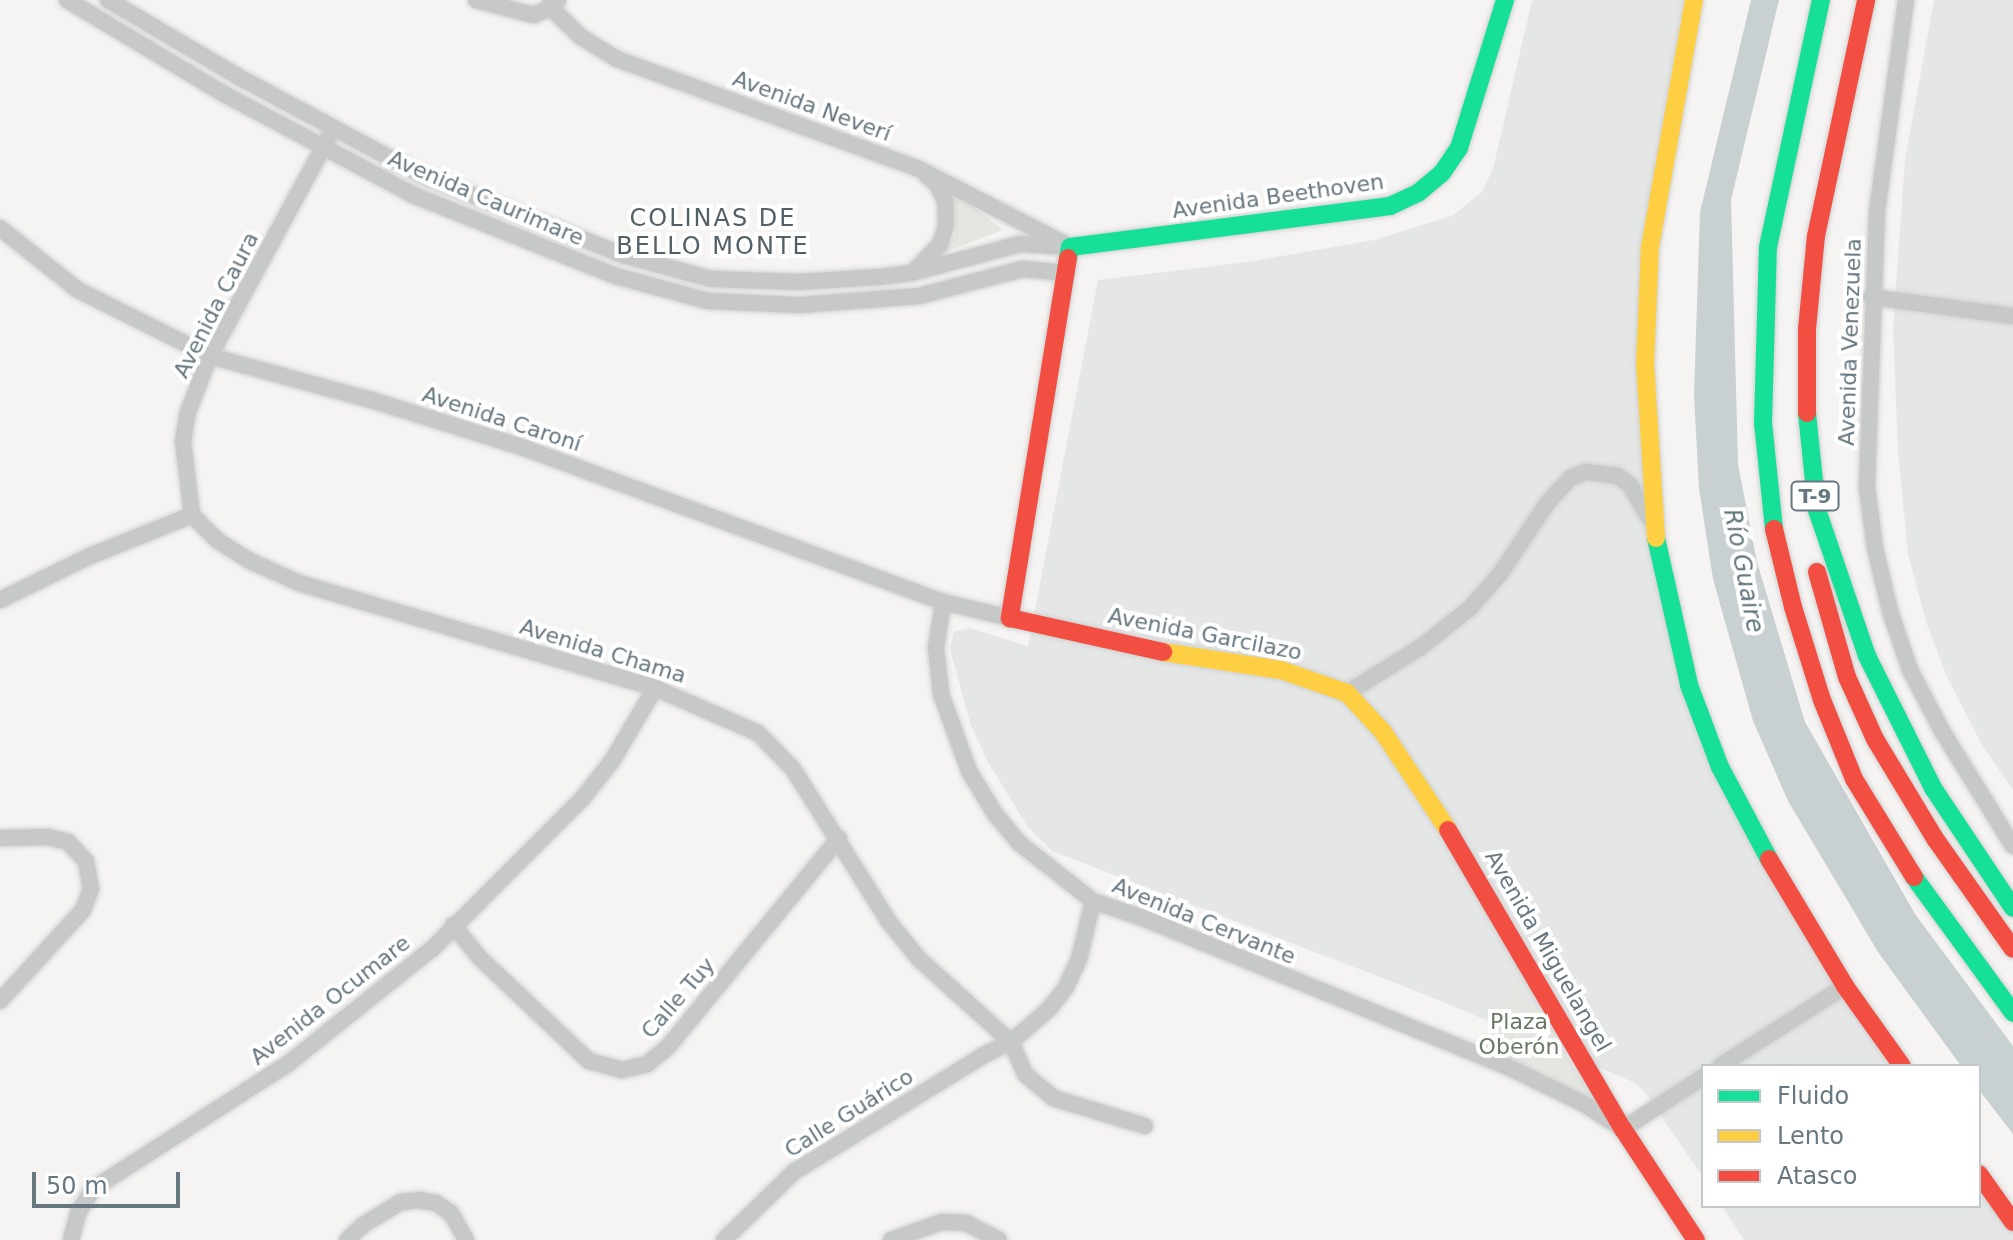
<!DOCTYPE html>
<meta charset="utf-8">
<style>
body{margin:0}
#map{position:relative;width:2013px;height:1240px;overflow:hidden;background:#f5f4f3;font-family:"DejaVu Sans",sans-serif}
div>[style]{position:absolute}
.built>*{inset:0;background:#e5e6e6}
.green>*{inset:0;background:#e3e6e1}
.water>*{inset:0;background:#c8d0d2}
.roads{filter:drop-shadow(0 0 2px #d0d1d1) drop-shadow(0 0 2px #d0d1d1)}
.street>*{height:16px;margin:-8px;padding:0 8px;transform-origin:8px;border-radius:8px;background:#c7c9c9}
.fast>*{height:18px;margin:-9px;padding:0 9px;transform-origin:9px;border-radius:9px;background:#16e098}
.slow>*{height:18px;margin:-9px;padding:0 9px;transform-origin:9px;border-radius:9px;background:#ffcf43}
.jam>*{height:18px;margin:-9px;padding:0 9px;transform-origin:9px;border-radius:9px;background:#f24e42}
span{translate:-50% -50%;white-space:nowrap;text-align:center;line-height:1.15;-webkit-text-stroke:8px #fff;paint-order:stroke}
.shield-label span{padding:2px 6px;background:#fff;border:2px solid;border-radius:6px;-webkit-text-stroke-width:0}
.shield-label{font-size:20px;color:#677781;font-weight:700}
.street-label{font-size:22px;color:#677781}
.park-label{font-size:22px;color:#6a7965}
.neighbourhood-label{font-size:24px;color:#546067;letter-spacing:2px}
.water-label{font-size:24px;color:#63777e;font-style:italic}
.legend{position:absolute;left:1701px;top:1064px;width:280px;height:144px;box-sizing:border-box;background:#fff;border:2px solid #c2c9cd;margin:0;padding:10px 14px;list-style:none;font-size:24px;color:#677781}
.legend li{display:flex;align-items:center;gap:16px;height:40px}
.legend b{width:40px;border:2px solid #c2c9cd}
.scale{position:absolute;left:32px;top:1172px;width:148px;height:36px;box-sizing:border-box;border:4px solid #677781;border-top:0;padding-left:10px;font-size:24px;line-height:28px;white-space:nowrap;color:#677781;-webkit-text-stroke:6px #fff;paint-order:stroke}
</style>
<div id="map">
<div class="built">
<i style="clip-path:polygon(1532px 0,1689px 0,1649px 209px,1654px 516px,1717px 752px,1899px 1066px,1703px 1066px,1703px 1177px,1644px 1091px,1633px 1082px,1424px 994px,1052px 851px,1027px 826px,988px 762px,971px 726px,950px 649px,954px 632px,969px 628px,1028px 646px,1098px 280px,1247px 262px,1374px 240px,1452px 216px,1482px 192px,1493px 169px)"></i>
<i style="clip-path:polygon(1934px 0,2013px 0,2013px 790px,1981px 743px,1947px 677px,1926px 622px,1908px 554px,1898px 452px,1893px 328px,1905px 160px)"></i>
<i style="clip-path:polygon(1979px 1173px,2013px 1219px,2013px 1240px,1744px 1240px,1722px 1206px,1979px 1206px)"></i>
</div>
<div class="green">
<i style="clip-path:polygon(954px 191px,1003px 230px,940px 254px,955px 236px)"></i>
<i style="clip-path:polygon(1516px 980px,1595px 1099px,1484px 1050px,1497px 1013px)"></i>
</div>
<div class="water">
<i style="clip-path:polygon(1751px 0,1779px 0,1731px 200px,1738px 464px,1757px 562px,1805px 722px,1915px 914px,2013px 1046px,2013px 1134px,1979px 1090px,1979px 1066px,1961px 1066px,1878px 952px,1788px 801px,1753px 721px,1713px 579px,1699px 488px,1694px 395px,1700px 212px)"></i>
</div>
<div class="roads">
<div class="street">
<i style="left:67px;top:0;width:185px;rotate:30.9deg"></i>
<i style="left:226px;top:95px;width:212px;rotate:28.1deg"></i>
<i style="left:413px;top:195px;width:219px;rotate:21.8deg"></i>
<i style="left:616px;top:276px;width:95px;rotate:15.2deg"></i>
<i style="left:708px;top:301px;width:92px;rotate:2.5deg"></i>
<i style="left:800px;top:305px;width:119px;rotate:-4.3deg"></i>
<i style="left:919px;top:296px;width:107px;rotate:-14.6deg"></i>
<i style="left:1023px;top:269px;width:44px;rotate:5.2deg"></i>
<i style="left:108px;top:0;width:150px;rotate:30.5deg"></i>
<i style="left:237px;top:76px;width:210px;rotate:28.2deg"></i>
<i style="left:422px;top:175px;width:216px;rotate:21.7deg"></i>
<i style="left:623px;top:255px;width:91px;rotate:15.3deg"></i>
<i style="left:711px;top:279px;width:88px;rotate:2deg"></i>
<i style="left:799px;top:282px;width:80px;rotate:-3.6deg"></i>
<i style="left:879px;top:277px;width:32px;rotate:-7deg"></i>
<i style="left:911px;top:273px;width:113px;rotate:-14.9deg"></i>
<i style="left:1020px;top:244px;width:50px;rotate:3.4deg"></i>
<i style="left:476px;top:0;width:59px;rotate:14.7deg"></i>
<i style="left:533px;top:15px;width:19px;rotate:-21deg"></i>
<i style="left:551px;top:8px;width:11px;rotate:-49deg"></i>
<i style="left:551px;top:0;width:8px;rotate:90deg"></i>
<i style="left:551px;top:8px;width:42px;rotate:44deg"></i>
<i style="left:581px;top:37px;width:42px;rotate:31.4deg"></i>
<i style="left:617px;top:59px;width:319px;rotate:20deg"></i>
<i style="left:917px;top:168px;width:166px;rotate:27.2deg"></i>
<i style="left:1906px;top:0;width:214px;rotate:97.8deg"></i>
<i style="left:1877px;top:212px;width:276px;rotate:92.1deg"></i>
<i style="left:1867px;top:488px;width:61px;rotate:82.4deg"></i>
<i style="left:1875px;top:548px;width:65px;rotate:76.6deg"></i>
<i style="left:1890px;top:611px;width:62px;rotate:71.3deg"></i>
<i style="left:1910px;top:670px;width:69px;rotate:62.3deg"></i>
<i style="left:1942px;top:731px;width:135px;rotate:58.3deg"></i>
<i style="left:0;top:228px;width:100px;rotate:38.5deg"></i>
<i style="left:78px;top:290px;width:148px;rotate:26.6deg"></i>
<i style="left:210px;top:356px;width:171px;rotate:15.3deg"></i>
<i style="left:375px;top:401px;width:159px;rotate:17.5deg"></i>
<i style="left:527px;top:449px;width:443px;rotate:20.2deg"></i>
<i style="left:943px;top:602px;width:69px;rotate:13.4deg"></i>
<i style="left:917px;top:268px;width:33px;rotate:-46deg"></i>
<i style="left:940px;top:244px;width:20px;rotate:-72deg"></i>
<i style="left:946px;top:225px;width:24px;rotate:-92deg"></i>
<i style="left:945px;top:201px;width:19px;rotate:-115deg"></i>
<i style="left:937px;top:184px;width:13px;rotate:-141deg"></i>
<i style="left:1871px;top:297px;width:143px;rotate:7.6deg"></i>
<i style="left:192px;top:515px;width:74px;rotate:-97deg"></i>
<i style="left:183px;top:442px;width:30px;rotate:-81deg"></i>
<i style="left:188px;top:412px;width:60px;rotate:-68.6deg"></i>
<i style="left:210px;top:356px;width:247px;rotate:-61.5deg"></i>
<i style="left:0;top:600px;width:100px;rotate:-26.1deg"></i>
<i style="left:90px;top:556px;width:110px;rotate:-21.9deg"></i>
<i style="left:192px;top:515px;width:37px;rotate:45deg"></i>
<i style="left:218px;top:541px;width:36px;rotate:32deg"></i>
<i style="left:248px;top:560px;width:56px;rotate:24.3deg"></i>
<i style="left:299px;top:583px;width:371px;rotate:16.4deg"></i>
<i style="left:655px;top:688px;width:112px;rotate:23.6deg"></i>
<i style="left:758px;top:733px;width:50px;rotate:45.8deg"></i>
<i style="left:793px;top:769px;width:181px;rotate:57.9deg"></i>
<i style="left:889px;top:922px;width:48px;rotate:51deg"></i>
<i style="left:919px;top:959px;width:124px;rotate:42.1deg"></i>
<i style="left:1011px;top:1042px;width:50px;rotate:-41deg"></i>
<i style="left:1049px;top:1009px;width:28px;rotate:-52deg"></i>
<i style="left:1066px;top:987px;width:31px;rotate:-65deg"></i>
<i style="left:1079px;top:959px;width:60px;rotate:-76.4deg"></i>
<i style="left:943px;top:602px;width:47px;rotate:98.7deg"></i>
<i style="left:936px;top:648px;width:46px;rotate:83.8deg"></i>
<i style="left:941px;top:694px;width:82px;rotate:70deg"></i>
<i style="left:969px;top:771px;width:50px;rotate:58.8deg"></i>
<i style="left:995px;top:814px;width:38px;rotate:50deg"></i>
<i style="left:1019px;top:843px;width:94px;rotate:38.1deg"></i>
<i style="left:1093px;top:901px;width:53px;rotate:18.8deg"></i>
<i style="left:1143px;top:918px;width:392px;rotate:22.2deg"></i>
<i style="left:1506px;top:1066px;width:87px;rotate:26deg"></i>
<i style="left:1584px;top:1104px;width:46px;rotate:32.7deg"></i>
<i style="left:1623px;top:1129px;width:95px;rotate:-33deg"></i>
<i style="left:1347px;top:693px;width:87px;rotate:-31.9deg"></i>
<i style="left:1421px;top:647px;width:63px;rotate:-38.5deg"></i>
<i style="left:1470px;top:608px;width:45px;rotate:-48.6deg"></i>
<i style="left:1500px;top:574px;width:87px;rotate:-56.3deg"></i>
<i style="left:1548px;top:502px;width:33px;rotate:-47deg"></i>
<i style="left:1570px;top:478px;width:17px;rotate:-21deg"></i>
<i style="left:1586px;top:472px;width:32px;rotate:7deg"></i>
<i style="left:1618px;top:476px;width:15px;rotate:37deg"></i>
<i style="left:1630px;top:485px;width:39px;rotate:60deg"></i>
<i style="left:0;top:838px;width:48px;rotate:-1.2deg"></i>
<i style="left:48px;top:837px;width:21px;rotate:14deg"></i>
<i style="left:68px;top:842px;width:26px;rotate:47deg"></i>
<i style="left:86px;top:861px;width:28px;rotate:80deg"></i>
<i style="left:91px;top:889px;width:22px;rotate:111deg"></i>
<i style="left:83px;top:910px;width:123px;rotate:132.4deg"></i>
<i style="left:453px;top:925px;width:43px;rotate:50.7deg"></i>
<i style="left:480px;top:958px;width:150px;rotate:43.4deg"></i>
<i style="left:589px;top:1061px;width:34px;rotate:15deg"></i>
<i style="left:622px;top:1070px;width:26px;rotate:-13deg"></i>
<i style="left:647px;top:1064px;width:27px;rotate:-39deg"></i>
<i style="left:668px;top:1047px;width:270px;rotate:-50.7deg"></i>
<i style="left:1720px;top:1066px;width:148px;rotate:-32.6deg"></i>
<i style="left:71px;top:1240px;width:28px;rotate:-75deg"></i>
<i style="left:78px;top:1213px;width:28px;rotate:-58deg"></i>
<i style="left:93px;top:1189px;width:233px;rotate:-32.7deg"></i>
<i style="left:289px;top:1063px;width:183px;rotate:-38.6deg"></i>
<i style="left:432px;top:949px;width:212px;rotate:-45deg"></i>
<i style="left:582px;top:799px;width:48px;rotate:-51.7deg"></i>
<i style="left:612px;top:761px;width:85px;rotate:-59.5deg"></i>
<i style="left:347px;top:1240px;width:22px;rotate:-43deg"></i>
<i style="left:363px;top:1225px;width:44px;rotate:-31.2deg"></i>
<i style="left:401px;top:1202px;width:18px;rotate:-6deg"></i>
<i style="left:419px;top:1200px;width:17px;rotate:10deg"></i>
<i style="left:436px;top:1203px;width:18px;rotate:34deg"></i>
<i style="left:451px;top:1213px;width:31px;rotate:61deg"></i>
<i style="left:724px;top:1240px;width:98px;rotate:-44.2deg"></i>
<i style="left:794px;top:1172px;width:223px;rotate:-31.6deg"></i>
<i style="left:984px;top:1055px;width:30px;rotate:-26deg"></i>
<i style="left:1011px;top:1042px;width:36px;rotate:66deg"></i>
<i style="left:1026px;top:1075px;width:35px;rotate:40deg"></i>
<i style="left:1053px;top:1098px;width:96px;rotate:16.9deg"></i>
<i style="left:891px;top:1240px;width:54px;rotate:-19.4deg"></i>
<i style="left:942px;top:1222px;width:24px;rotate:2deg"></i>
<i style="left:966px;top:1223px;width:37px;rotate:27deg"></i>
</div>
<div class="fast">
<i style="left:1068px;top:258px;width:11px;rotate:-80deg"></i>
<i style="left:1070px;top:247px;width:323px;rotate:-7.3deg"></i>
<i style="left:1390px;top:206px;width:31px;rotate:-25deg"></i>
<i style="left:1418px;top:193px;width:31px;rotate:-40deg"></i>
<i style="left:1442px;top:173px;width:30px;rotate:-56deg"></i>
<i style="left:1459px;top:148px;width:155px;rotate:-72.7deg"></i>
<i style="left:1807px;top:413px;width:98px;rotate:84.1deg"></i>
<i style="left:1817px;top:510px;width:154px;rotate:71.1deg"></i>
<i style="left:1867px;top:656px;width:148px;rotate:63.4deg"></i>
<i style="left:1933px;top:788px;width:144px;rotate:56.3deg"></i>
<i style="left:1774px;top:529px;width:107px;rotate:-95.9deg"></i>
<i style="left:1763px;top:423px;width:176px;rotate:-88.4deg"></i>
<i style="left:1768px;top:247px;width:253px;rotate:-77.9deg"></i>
<i style="left:1656px;top:538px;width:151px;rotate:77.3deg"></i>
<i style="left:1689px;top:685px;width:88px;rotate:69.3deg"></i>
<i style="left:1720px;top:767px;width:104px;rotate:62deg"></i>
<i style="left:1914px;top:877px;width:168px;rotate:53.9deg"></i>
</div>
<div class="slow">
<i style="left:1656px;top:538px;width:173px;rotate:-93.6deg"></i>
<i style="left:1645px;top:365px;width:118px;rotate:-87.6deg"></i>
<i style="left:1650px;top:247px;width:251px;rotate:-79.9deg"></i>
<i style="left:1163px;top:652px;width:119px;rotate:8.7deg"></i>
<i style="left:1281px;top:670px;width:70px;rotate:19.2deg"></i>
<i style="left:1347px;top:693px;width:53px;rotate:47.3deg"></i>
<i style="left:1383px;top:732px;width:118px;rotate:56.4deg"></i>
</div>
<div class="jam">
<i style="left:1068px;top:258px;width:365px;rotate:99.2deg"></i>
<i style="left:1010px;top:618px;width:157px;rotate:12.5deg"></i>
<i style="left:1807px;top:413px;width:84px;rotate:-90deg"></i>
<i style="left:1807px;top:329px;width:93px;rotate:-84.5deg"></i>
<i style="left:1816px;top:236px;width:241px;rotate:-78deg"></i>
<i style="left:1774px;top:529px;width:80px;rotate:76.3deg"></i>
<i style="left:1793px;top:607px;width:97px;rotate:72.7deg"></i>
<i style="left:1822px;top:700px;width:85px;rotate:67.9deg"></i>
<i style="left:1854px;top:779px;width:115px;rotate:58.5deg"></i>
<i style="left:1817px;top:572px;width:109px;rotate:74.1deg"></i>
<i style="left:1847px;top:677px;width:68px;rotate:65.7deg"></i>
<i style="left:1875px;top:739px;width:118px;rotate:58.9deg"></i>
<i style="left:1936px;top:840px;width:133px;rotate:54.8deg"></i>
<i style="left:1448px;top:830px;width:346px;rotate:59.7deg"></i>
<i style="left:1623px;top:1129px;width:133px;rotate:56.7deg"></i>
<i style="left:1769px;top:859px;width:148px;rotate:59.1deg"></i>
<i style="left:1845px;top:986px;width:98px;rotate:54.5deg"></i>
<i style="left:1979px;top:1174px;width:59px;rotate:54.7deg"></i>
</div>
</div>
<div class="shield-label">
<span style="left:1815px;top:496px">T-9</span>
</div>
<div class="street-label">
<span style="left:812px;top:106px;rotate:20deg">Avenida Neverí</span>
<span style="left:1278px;top:196px;rotate:-8deg">Avenida Beethoven</span>
<span style="left:486px;top:198px;rotate:23deg">Avenida Caurimare</span>
<span style="left:216px;top:305px;rotate:-63deg">Avenida Caura</span>
<span style="left:1850px;top:342px;rotate:-88deg">Avenida Venezuela</span>
<span style="left:502px;top:419px;rotate:18deg">Avenida Caroní</span>
<span style="left:1205px;top:634px;rotate:11deg">Avenida Garcilazo</span>
<span style="left:603px;top:651px;rotate:17deg">Avenida Chama</span>
<span style="left:1204px;top:921px;rotate:22deg">Avenida Cervante</span>
<span style="left:1548px;top:951px;rotate:60deg">Avenida Miguelangel</span>
<span style="left:678px;top:998px;rotate:-49deg">Calle Tuy</span>
<span style="left:330px;top:1000px;rotate:-38deg">Avenida Ocumare</span>
<span style="left:849px;top:1113px;rotate:-32deg">Calle Guárico</span>
</div>
<div class="park-label">
<span style="left:1519px;top:1034px">Plaza<br>Oberón</span>
</div>
<div class="neighbourhood-label">
<span style="left:713px;top:233px">COLINAS DE<br>BELLO MONTE</span>
</div>
<div class="water-label">
<span style="left:1743px;top:571px;rotate:79deg">Río Guaire</span>
</div>
<ul class="legend">
<li><b style="height:10px;background:#16e098"></b>Fluido</li>
<li><b style="height:10px;background:#ffcf43"></b>Lento</li>
<li><b style="height:10px;background:#f24e42"></b>Atasco</li>
</ul>
<div class="scale">50 m</div>
</div>
